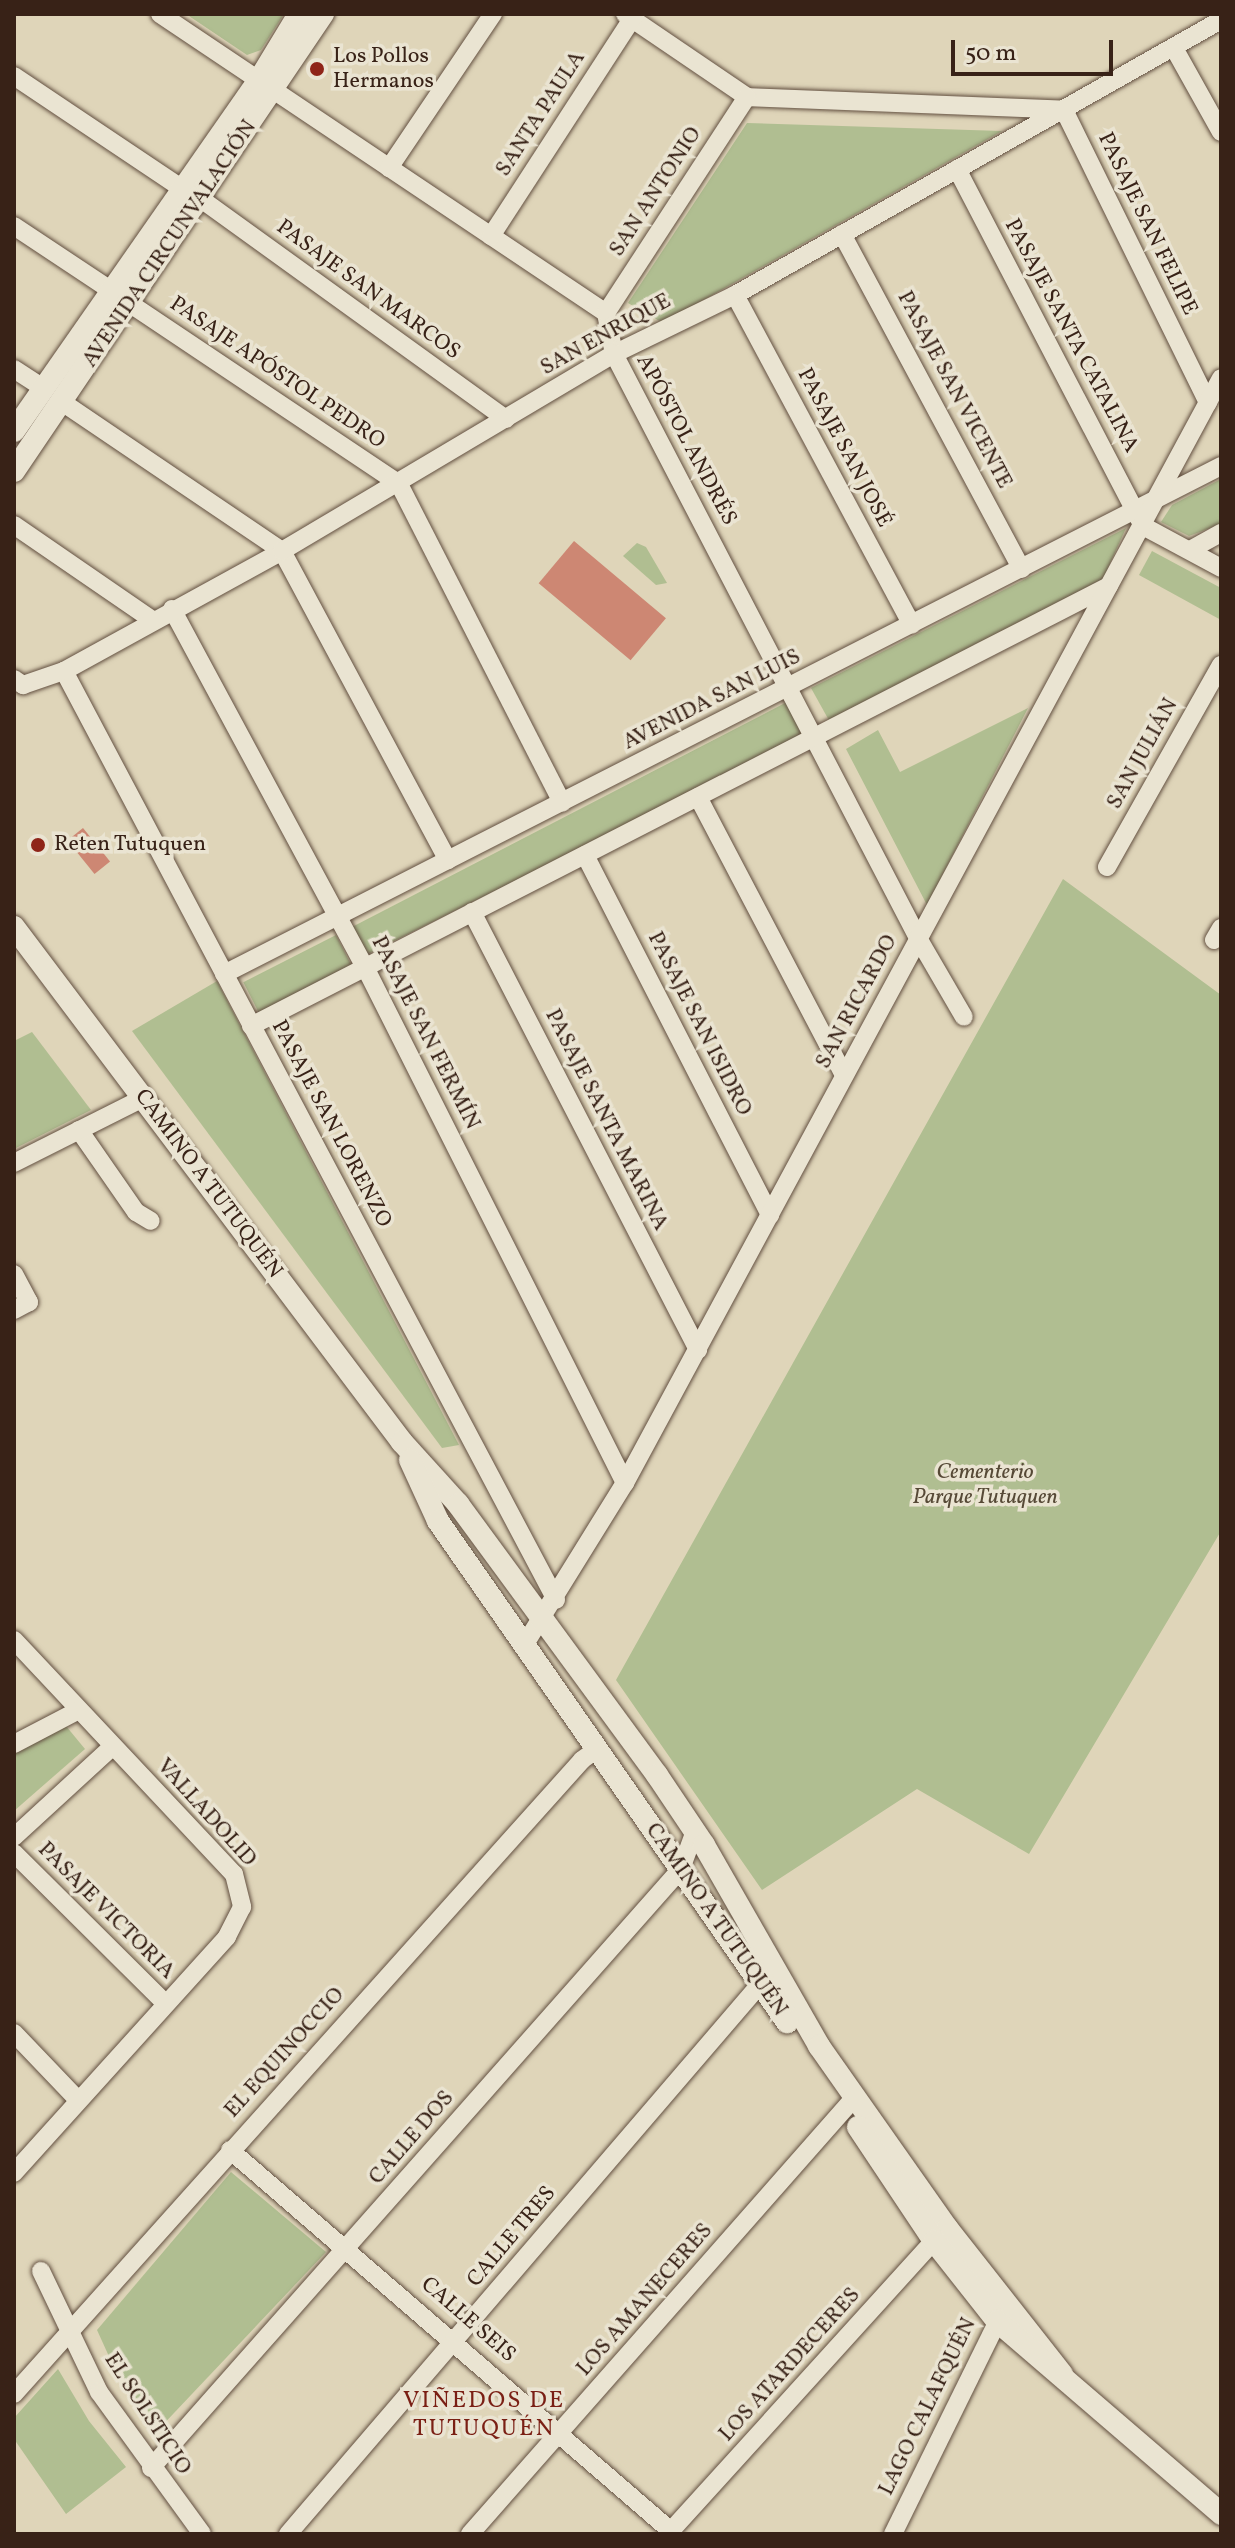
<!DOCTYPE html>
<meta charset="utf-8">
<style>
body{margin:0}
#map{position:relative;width:1235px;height:2548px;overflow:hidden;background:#dfd5b9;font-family:Vollkorn,serif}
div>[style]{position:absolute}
.green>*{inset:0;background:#b0be91;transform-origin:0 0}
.building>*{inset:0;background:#cd8773;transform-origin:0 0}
.roads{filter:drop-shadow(0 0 2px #624f40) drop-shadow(0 0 2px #624f40)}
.minor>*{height:18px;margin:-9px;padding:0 9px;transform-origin:9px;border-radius:9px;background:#eae4d2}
.tertiary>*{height:22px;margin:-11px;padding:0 11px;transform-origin:11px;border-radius:11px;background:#eae4d2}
.dots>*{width:22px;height:22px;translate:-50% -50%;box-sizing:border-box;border:4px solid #eae4d2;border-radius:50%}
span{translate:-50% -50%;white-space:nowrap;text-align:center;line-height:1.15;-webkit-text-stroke:7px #eae4d2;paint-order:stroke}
.poi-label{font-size:22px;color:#382217}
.left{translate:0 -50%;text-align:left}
.street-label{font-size:22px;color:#382217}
.park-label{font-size:22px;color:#564936;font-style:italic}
.neighbourhood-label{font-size:24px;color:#7a1f14;letter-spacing:2px}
.frame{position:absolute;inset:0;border:16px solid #382217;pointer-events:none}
.scale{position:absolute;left:951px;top:40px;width:162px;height:36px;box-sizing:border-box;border:4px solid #382217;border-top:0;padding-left:10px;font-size:24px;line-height:28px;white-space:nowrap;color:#382217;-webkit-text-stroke:6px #eae4d2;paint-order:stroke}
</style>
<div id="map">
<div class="green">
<i style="clip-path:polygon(186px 14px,284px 14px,261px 50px,247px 55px)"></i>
<i style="clip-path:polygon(747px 123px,1002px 131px,663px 323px,628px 303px)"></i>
<i style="clip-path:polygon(1221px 479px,1221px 524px,1189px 536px,1161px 522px,1172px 505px)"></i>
<i style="clip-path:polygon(1126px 528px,1098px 590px,831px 724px,811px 688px)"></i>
<i style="clip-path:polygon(637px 543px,646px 547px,667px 583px,656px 585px,623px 556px)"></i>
<i style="clip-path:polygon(1152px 551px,1221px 588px,1221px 620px,1139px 575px)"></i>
<i style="clip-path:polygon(787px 702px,803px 737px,366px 955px,352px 927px)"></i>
<i style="clip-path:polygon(1028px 708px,927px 905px,846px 749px,878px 730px,900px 772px)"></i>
<i style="clip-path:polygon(1063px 879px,1221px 995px,1221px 1531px,1029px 1854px,917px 1789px,762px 1890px,616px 1680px)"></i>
<i style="left:336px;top:935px;width:37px;height:104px;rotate:63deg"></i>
<i style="clip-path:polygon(217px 981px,459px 1445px,442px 1448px,132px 1031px)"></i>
<i style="clip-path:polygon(32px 1032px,91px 1110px,14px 1149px,14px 1041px)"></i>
<i style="clip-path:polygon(66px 1726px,85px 1749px,14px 1811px,14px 1754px)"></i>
<i style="clip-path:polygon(231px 2172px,326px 2252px,157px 2431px,122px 2385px,97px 2330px)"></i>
<i style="clip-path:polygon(58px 2369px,89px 2421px,126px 2467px,66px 2514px,14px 2439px,14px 2418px)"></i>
</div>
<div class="building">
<i style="left:574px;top:541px;width:120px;height:55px;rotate:40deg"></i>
<i style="left:83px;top:828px;width:43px;height:20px;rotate:51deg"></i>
</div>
<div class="roads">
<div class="minor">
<i style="left:160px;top:14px;width:537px;rotate:33.84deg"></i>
<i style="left:606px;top:313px;width:42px;rotate:79deg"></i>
<i style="left:614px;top:354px;width:658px;rotate:62.5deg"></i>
<i style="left:918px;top:938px;width:91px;rotate:59.8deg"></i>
<i style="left:625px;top:14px;width:148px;rotate:34.2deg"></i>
<i style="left:747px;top:97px;width:317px;rotate:2.3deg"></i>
<i style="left:1064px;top:110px;width:326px;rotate:63.8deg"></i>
<i style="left:1174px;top:48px;width:96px;rotate:60.8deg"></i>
<i style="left:14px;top:76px;width:203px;rotate:33.8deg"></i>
<i style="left:389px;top:168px;width:186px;rotate:-56deg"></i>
<i style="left:957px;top:169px;width:403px;rotate:62.5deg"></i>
<i style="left:1143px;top:526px;width:89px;rotate:28.3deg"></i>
<i style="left:201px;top:199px;width:376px;rotate:35.8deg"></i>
<i style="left:14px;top:226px;width:118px;rotate:33.6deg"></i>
<i style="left:842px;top:234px;width:380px;rotate:61.8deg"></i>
<i style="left:491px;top:236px;width:259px;rotate:-57deg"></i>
<i style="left:735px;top:295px;width:374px;rotate:61.8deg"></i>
<i style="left:129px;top:303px;width:325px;rotate:33.8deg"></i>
<i style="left:399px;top:484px;width:358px;rotate:62.9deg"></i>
<i style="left:606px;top:313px;width:258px;rotate:-56.9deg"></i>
<i style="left:14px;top:369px;width:35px;rotate:33deg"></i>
<i style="left:62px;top:402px;width:266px;rotate:34.1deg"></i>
<i style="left:282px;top:551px;width:351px;rotate:61.8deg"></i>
<i style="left:14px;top:525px;width:168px;rotate:34.5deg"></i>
<i style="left:1190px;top:550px;width:35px;rotate:-29deg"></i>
<i style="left:172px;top:609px;width:407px;rotate:61.7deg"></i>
<i style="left:365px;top:967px;width:578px;rotate:63.26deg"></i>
<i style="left:64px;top:671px;width:1051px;rotate:62.09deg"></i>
<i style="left:14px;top:679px;width:11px;rotate:34deg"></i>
<i style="left:23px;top:685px;width:43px;rotate:-18.9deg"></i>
<i style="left:64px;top:671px;width:249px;rotate:-28.8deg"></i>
<i style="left:282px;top:551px;width:386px;rotate:-30.7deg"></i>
<i style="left:614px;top:354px;width:135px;rotate:-26deg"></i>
<i style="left:735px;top:295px;width:558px;rotate:-29.5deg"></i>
<i style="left:698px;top:797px;width:314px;rotate:62.3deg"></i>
<i style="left:585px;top:855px;width:405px;rotate:62.8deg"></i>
<i style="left:1107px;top:867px;width:232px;rotate:-60.6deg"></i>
<i style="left:472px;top:912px;width:493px;rotate:62.7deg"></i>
<i style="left:1214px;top:940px;width:14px;rotate:-60deg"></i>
<i style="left:224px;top:974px;width:1119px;rotate:-27deg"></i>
<i style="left:251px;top:1026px;width:964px;rotate:-27.15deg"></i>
<i style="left:79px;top:1130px;width:100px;rotate:55.2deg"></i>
<i style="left:136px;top:1212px;width:17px;rotate:31deg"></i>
<i style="left:14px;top:1163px;width:144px;rotate:-26.7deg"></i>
<i style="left:14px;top:1274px;width:32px;rotate:62deg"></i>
<i style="left:29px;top:1302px;width:17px;rotate:152deg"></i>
<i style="left:14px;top:1640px;width:321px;rotate:46.8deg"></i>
<i style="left:234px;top:1874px;width:34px;rotate:76deg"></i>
<i style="left:242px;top:1907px;width:34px;rotate:117deg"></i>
<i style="left:227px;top:1937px;width:318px;rotate:132.1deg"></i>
<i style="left:525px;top:1644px;width:190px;rotate:-58.2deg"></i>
<i style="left:625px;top:1483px;width:1255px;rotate:-61.66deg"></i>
<i style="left:14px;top:1744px;width:71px;rotate:-27.6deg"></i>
<i style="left:14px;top:1837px;width:134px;rotate:-42.6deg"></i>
<i style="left:14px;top:1853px;width:213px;rotate:44.8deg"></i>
<i style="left:14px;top:2033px;width:93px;rotate:46.3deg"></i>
<i style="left:230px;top:2150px;width:583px;rotate:40.83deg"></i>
<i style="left:41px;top:2271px;width:134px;rotate:64.4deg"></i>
<i style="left:99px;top:2392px;width:175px;rotate:54deg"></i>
<i style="left:14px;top:2394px;width:851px;rotate:-48.14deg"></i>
<i style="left:582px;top:1760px;width:19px;rotate:-36deg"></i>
<i style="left:151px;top:2468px;width:800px;rotate:-48.5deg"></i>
<i style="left:681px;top:1869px;width:40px;rotate:-69.8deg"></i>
<i style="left:288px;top:2534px;width:737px;rotate:-49.35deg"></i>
<i style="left:470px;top:2534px;width:582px;rotate:-48.62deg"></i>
<i style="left:668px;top:2534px;width:409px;rotate:-47.8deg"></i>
<i style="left:893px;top:2534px;width:250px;rotate:-63.8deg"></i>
</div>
<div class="tertiary">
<i style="left:14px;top:431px;width:428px;rotate:-55.1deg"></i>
<i style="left:259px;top:80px;width:77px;rotate:-58.8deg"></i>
<i style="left:14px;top:471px;width:552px;rotate:-55.94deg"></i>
<i style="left:14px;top:927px;width:645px;rotate:53.01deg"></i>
<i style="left:402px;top:1442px;width:84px;rotate:47.9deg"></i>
<i style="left:458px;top:1504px;width:336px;rotate:53.7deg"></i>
<i style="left:657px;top:1775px;width:84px;rotate:56.1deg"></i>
<i style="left:704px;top:1845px;width:232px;rotate:60.2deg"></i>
<i style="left:819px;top:2046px;width:223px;rotate:54.9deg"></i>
<i style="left:947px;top:2228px;width:186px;rotate:51.8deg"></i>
<i style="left:410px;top:1460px;width:67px;rotate:65.3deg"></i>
<i style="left:438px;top:1521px;width:611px;rotate:55.14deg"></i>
<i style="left:858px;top:2127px;width:137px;rotate:56.3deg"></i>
<i style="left:934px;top:2241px;width:102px;rotate:51.8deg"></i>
<i style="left:997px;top:2321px;width:296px;rotate:40.7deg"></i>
</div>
</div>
<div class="dots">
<i style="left:317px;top:69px;background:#8f2418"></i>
<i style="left:38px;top:845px;background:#8f2418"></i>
</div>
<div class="poi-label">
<span class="left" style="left:333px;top:69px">Los Pollos<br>Hermanos</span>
<span class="left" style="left:54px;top:845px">Reten Tutuquen</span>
</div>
<div class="street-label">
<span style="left:541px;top:114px;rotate:-57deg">SANTA PAULA</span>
<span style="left:656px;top:192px;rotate:-57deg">SAN ANTONIO</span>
<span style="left:1147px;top:224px;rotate:64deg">PASAJE SAN FELIPE</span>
<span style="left:170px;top:244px;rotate:-56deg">AVENIDA CIRCUNVALACIÓN</span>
<span style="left:368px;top:290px;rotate:36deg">PASAJE SAN MARCOS</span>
<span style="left:606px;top:335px;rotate:-29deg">SAN ENRIQUE</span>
<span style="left:1071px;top:336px;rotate:62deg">PASAJE SANTA CATALINA</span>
<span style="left:277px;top:373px;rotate:34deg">PASAJE APÓSTOL PEDRO</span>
<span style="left:954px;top:390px;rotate:62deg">PASAJE SAN VICENTE</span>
<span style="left:686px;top:440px;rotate:62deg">APÓSTOL ANDRÉS</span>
<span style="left:844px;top:448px;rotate:62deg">PASAJE SAN JOSÉ</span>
<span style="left:712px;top:700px;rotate:-27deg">AVENIDA SAN LUIS</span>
<span style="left:1143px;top:754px;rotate:-61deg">SAN JULIÁN</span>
<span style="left:857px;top:1002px;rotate:-62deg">SAN RICARDO</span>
<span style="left:699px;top:1024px;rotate:63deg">PASAJE SAN ISIDRO</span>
<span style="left:425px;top:1033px;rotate:63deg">PASAJE SAN FERMÍN</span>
<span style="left:606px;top:1120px;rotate:63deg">PASAJE SANTA MARINA</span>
<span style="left:331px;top:1124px;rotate:62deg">PASAJE SAN LORENZO</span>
<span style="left:208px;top:1184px;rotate:53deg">CAMINO A TUTUQUÉN</span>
<span style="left:206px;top:1813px;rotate:48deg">VALLADOLID</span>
<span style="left:106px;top:1911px;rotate:45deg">PASAJE VICTORIA</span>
<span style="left:716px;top:1920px;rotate:55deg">CAMINO A TUTUQUÉN</span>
<span style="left:285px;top:2053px;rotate:-48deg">EL EQUINOCCIO</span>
<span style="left:412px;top:2138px;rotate:-49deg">CALLE DOS</span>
<span style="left:512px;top:2237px;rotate:-50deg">CALLE TRES</span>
<span style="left:645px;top:2300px;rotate:-49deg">LOS AMANECERES</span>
<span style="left:468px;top:2320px;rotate:41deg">CALLE SEIS</span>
<span style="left:790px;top:2365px;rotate:-48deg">LOS ATARDECERES</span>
<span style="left:928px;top:2407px;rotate:-64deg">LAGO CALAFQUÉN</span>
<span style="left:147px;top:2414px;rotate:57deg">EL SOLSTICIO</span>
</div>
<div class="park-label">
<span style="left:985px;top:1485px">Cementerio<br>Parque Tutuquen</span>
</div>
<div class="neighbourhood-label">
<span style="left:484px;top:2416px">VIÑEDOS DE<br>TUTUQUÉN</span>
</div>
<div class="frame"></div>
<div class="scale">50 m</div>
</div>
